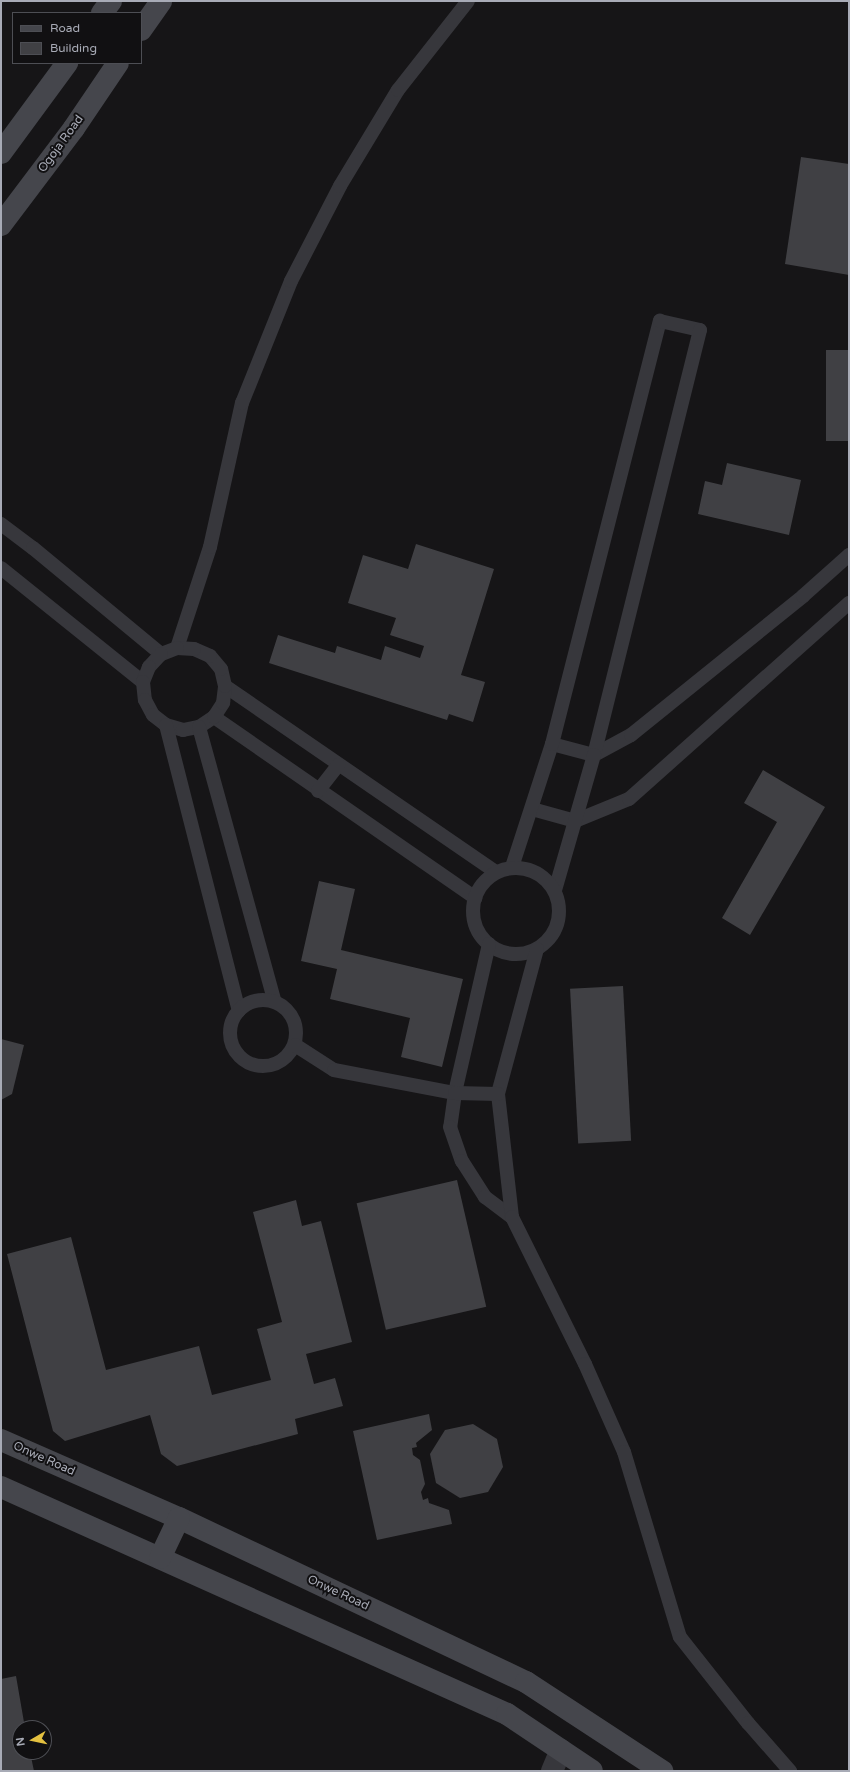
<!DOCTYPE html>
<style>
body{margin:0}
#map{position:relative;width:850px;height:1772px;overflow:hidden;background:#161517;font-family:"Varela Round",sans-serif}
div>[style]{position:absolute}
.building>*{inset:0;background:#404044;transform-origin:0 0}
.service>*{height:14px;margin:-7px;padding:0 7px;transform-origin:7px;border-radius:7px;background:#37373c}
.service>.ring{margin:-7px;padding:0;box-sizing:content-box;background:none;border:14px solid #37373c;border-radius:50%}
.minor>*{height:22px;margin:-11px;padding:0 11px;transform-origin:11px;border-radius:11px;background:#37373c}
.secondary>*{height:22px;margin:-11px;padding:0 11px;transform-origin:11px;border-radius:11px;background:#45464c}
span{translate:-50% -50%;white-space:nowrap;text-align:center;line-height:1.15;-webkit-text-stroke:4px #111012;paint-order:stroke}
.street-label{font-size:12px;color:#a8abb6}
.frame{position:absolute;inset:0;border:2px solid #a8abb6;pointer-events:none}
.legend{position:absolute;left:12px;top:12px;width:130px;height:52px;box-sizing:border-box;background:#111012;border:1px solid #4d4e54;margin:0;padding:5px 7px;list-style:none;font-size:12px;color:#a8abb6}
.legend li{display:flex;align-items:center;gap:8px;height:20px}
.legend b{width:20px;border:1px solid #4d4e54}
.north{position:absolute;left:12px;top:1720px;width:40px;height:40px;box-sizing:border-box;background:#111012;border:1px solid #4d4e54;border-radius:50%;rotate:261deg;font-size:11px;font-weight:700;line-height:16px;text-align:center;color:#a8abb6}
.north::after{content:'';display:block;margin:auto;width:14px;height:18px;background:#e4c040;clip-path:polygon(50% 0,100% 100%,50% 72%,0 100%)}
</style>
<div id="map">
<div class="building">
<i style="clip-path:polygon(801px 157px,849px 164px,849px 275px,785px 264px)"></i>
<i style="left:849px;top:350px;width:91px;height:23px;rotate:90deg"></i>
<i style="clip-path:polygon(727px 463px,801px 480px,789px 535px,698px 514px,705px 481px,722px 485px)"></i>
<i style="clip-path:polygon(416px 544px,494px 569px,461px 675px,485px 682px,473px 722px,449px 714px,447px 720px,269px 663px,278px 635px,335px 653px,337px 646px,381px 660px,385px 646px,420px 658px,424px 646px,390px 635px,396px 618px,348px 603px,363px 555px,408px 569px)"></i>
<i style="clip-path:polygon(763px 770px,825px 807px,750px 935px,722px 918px,777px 822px,744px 803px)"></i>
<i style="clip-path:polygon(319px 881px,355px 889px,341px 950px,463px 979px,442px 1067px,401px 1057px,410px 1018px,330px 999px,337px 969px,301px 961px)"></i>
<i style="left:623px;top:986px;width:155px;height:53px;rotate:87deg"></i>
<i style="clip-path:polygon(1px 1039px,24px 1045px,12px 1094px,1px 1100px)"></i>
<i style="left:457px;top:1180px;width:130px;height:103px;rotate:77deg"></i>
<i style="clip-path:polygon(296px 1200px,302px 1226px,321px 1221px,352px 1342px,306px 1354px,314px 1384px,335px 1378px,343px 1406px,295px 1419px,298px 1434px,177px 1466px,161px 1454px,150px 1415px,65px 1441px,53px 1431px,7px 1254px,71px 1237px,106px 1370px,199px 1346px,212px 1395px,271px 1380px,257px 1329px,282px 1322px,253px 1212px)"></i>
<i style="clip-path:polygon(429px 1414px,432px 1430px,416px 1443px,417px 1447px,412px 1448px,413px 1455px,420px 1460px,425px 1484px,421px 1492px,423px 1500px,428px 1498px,429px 1503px,449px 1510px,452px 1524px,377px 1540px,353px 1431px)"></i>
<i style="clip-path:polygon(473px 1424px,497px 1439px,503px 1467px,488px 1492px,460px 1498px,436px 1483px,430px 1454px,445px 1430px)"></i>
<i style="clip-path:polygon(16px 1676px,25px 1728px,20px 1728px,20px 1752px,30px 1752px,34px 1771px,1px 1771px,1px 1679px)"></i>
</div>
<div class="service">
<i style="left:1px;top:524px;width:40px;rotate:37deg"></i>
<i style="left:33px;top:548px;width:166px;rotate:39.6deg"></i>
<i style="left:1px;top:568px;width:182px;rotate:38.8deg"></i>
<i style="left:177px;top:648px;width:106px;rotate:-71.9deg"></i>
<i style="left:210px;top:547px;width:148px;rotate:-77.5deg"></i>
<i style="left:242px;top:403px;width:131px;rotate:-68.1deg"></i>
<i style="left:291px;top:281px;width:107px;rotate:-62.7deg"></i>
<i style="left:340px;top:186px;width:112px;rotate:-58.9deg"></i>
<i style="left:398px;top:90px;width:113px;rotate:-51.8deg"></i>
<i style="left:225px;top:686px;width:329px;rotate:34.5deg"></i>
<i style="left:214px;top:717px;width:318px;rotate:34.7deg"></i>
<i style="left:166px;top:725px;width:18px;rotate:16deg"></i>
<i style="left:183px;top:730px;width:16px;rotate:-11deg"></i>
<i style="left:199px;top:727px;width:18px;rotate:-34deg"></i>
<i style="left:214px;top:717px;width:17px;rotate:-57deg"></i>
<i style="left:223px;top:703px;width:17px;rotate:-83deg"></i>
<i style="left:225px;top:686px;width:17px;rotate:-103deg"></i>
<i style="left:221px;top:669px;width:17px;rotate:-130deg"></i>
<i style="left:210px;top:656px;width:17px;rotate:-156deg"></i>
<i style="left:194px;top:649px;width:17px;rotate:-177deg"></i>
<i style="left:177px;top:648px;width:17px;rotate:159deg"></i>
<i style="left:161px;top:654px;width:18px;rotate:133deg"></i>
<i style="left:149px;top:667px;width:16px;rotate:112deg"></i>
<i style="left:143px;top:682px;width:18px;rotate:84deg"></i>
<i style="left:145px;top:700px;width:17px;rotate:62deg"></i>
<i style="left:153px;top:715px;width:16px;rotate:38deg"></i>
<i style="left:166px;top:725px;width:295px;rotate:75.7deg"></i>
<i style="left:199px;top:727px;width:285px;rotate:74.6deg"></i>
<i style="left:552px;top:744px;width:43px;rotate:14.7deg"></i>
<i style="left:594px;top:755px;width:42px;rotate:-28.4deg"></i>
<i style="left:631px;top:735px;width:221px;rotate:-38.9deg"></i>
<i style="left:803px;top:596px;width:62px;rotate:-41.7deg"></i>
<i style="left:318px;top:791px;width:33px;rotate:-52deg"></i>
<i style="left:532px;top:809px;width:45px;rotate:15.6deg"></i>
<i style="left:575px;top:821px;width:58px;rotate:-22.2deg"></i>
<i style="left:629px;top:799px;width:295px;rotate:-41.7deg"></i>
<i style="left:512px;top:867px;width:129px;rotate:-72deg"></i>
<i style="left:552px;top:744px;width:437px;rotate:-75.7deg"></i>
<i style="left:660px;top:321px;width:41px;rotate:12.7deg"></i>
<i style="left:700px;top:330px;width:438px;rotate:104deg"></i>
<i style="left:594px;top:755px;width:141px;rotate:106.1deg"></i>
<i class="ring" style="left:473px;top:868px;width:72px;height:72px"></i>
<i style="left:489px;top:944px;width:153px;rotate:102.9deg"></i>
<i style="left:455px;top:1093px;width:34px;rotate:98deg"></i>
<i style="left:450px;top:1127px;width:36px;rotate:71deg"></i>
<i style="left:462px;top:1161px;width:43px;rotate:57.4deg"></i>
<i style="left:485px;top:1197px;width:34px;rotate:37deg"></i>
<i style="left:537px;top:949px;width:150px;rotate:105.1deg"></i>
<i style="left:498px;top:1094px;width:124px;rotate:83.5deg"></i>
<i style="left:512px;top:1217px;width:164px;rotate:63.6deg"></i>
<i style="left:585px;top:1364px;width:96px;rotate:66.1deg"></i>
<i style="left:624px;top:1452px;width:193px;rotate:73.2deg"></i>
<i style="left:680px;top:1637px;width:110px;rotate:51.7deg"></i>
<i style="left:748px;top:1723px;width:64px;rotate:48.8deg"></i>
<i class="ring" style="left:230px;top:1000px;width:52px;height:52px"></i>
<i style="left:295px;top:1045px;width:46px;rotate:32.7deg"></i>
<i style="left:334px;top:1070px;width:123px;rotate:10.8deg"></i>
<i style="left:455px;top:1093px;width:43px;rotate:1.3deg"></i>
</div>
<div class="minor">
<i style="left:552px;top:1771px;width:23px;rotate:-67deg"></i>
</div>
<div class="secondary">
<i style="left:102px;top:13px;width:15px;rotate:-53deg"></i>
<i style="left:141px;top:30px;width:35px;rotate:-55deg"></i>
<i style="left:1px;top:153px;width:112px;rotate:-53.7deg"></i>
<i style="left:1px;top:225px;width:121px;rotate:-53deg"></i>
<i style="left:74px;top:128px;width:78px;rotate:-55.9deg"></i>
<i style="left:1px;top:1440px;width:194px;rotate:23.7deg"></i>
<i style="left:179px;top:1518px;width:384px;rotate:25.3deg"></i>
<i style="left:526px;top:1682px;width:163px;rotate:33.2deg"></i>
<i style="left:1px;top:1487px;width:555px;rotate:24.16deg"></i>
<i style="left:507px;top:1714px;width:102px;rotate:33.8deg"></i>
<i style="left:160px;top:1558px;width:44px;rotate:-64.6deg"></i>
</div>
<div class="street-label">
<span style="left:61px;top:144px;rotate:-54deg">Ogoja Road</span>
<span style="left:44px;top:1459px;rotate:24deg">Onwe Road</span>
<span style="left:338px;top:1593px;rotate:25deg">Onwe Road</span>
</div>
<div class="frame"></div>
<ul class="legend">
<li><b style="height:5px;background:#45464c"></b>Road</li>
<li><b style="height:11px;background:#404044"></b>Building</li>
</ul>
<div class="north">N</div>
</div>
